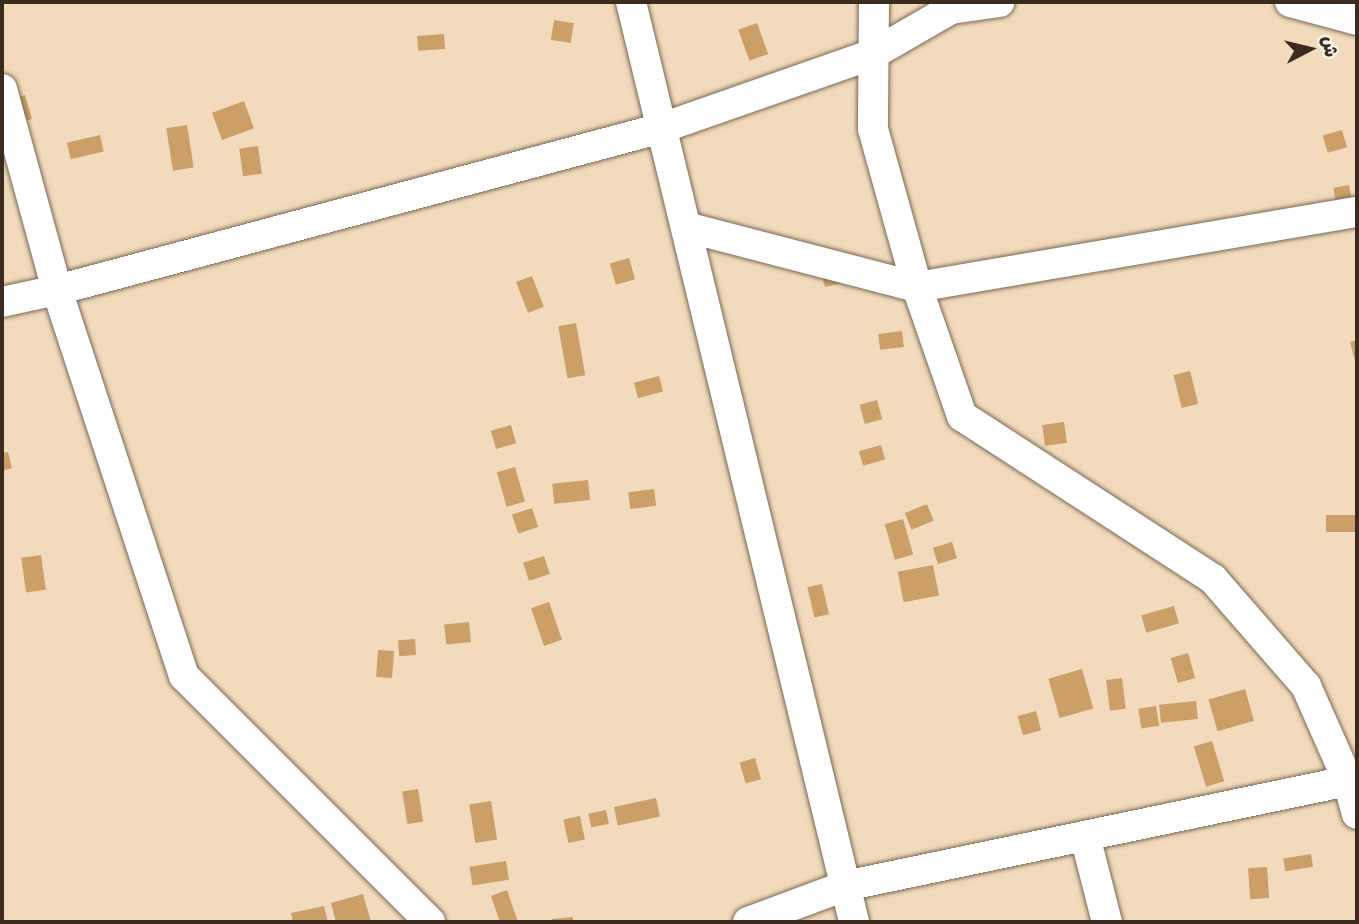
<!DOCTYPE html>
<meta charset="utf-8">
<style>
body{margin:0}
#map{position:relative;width:1359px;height:924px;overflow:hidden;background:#f2dbbc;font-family:"Patrick Hand","Playpen Sans Arabic",sans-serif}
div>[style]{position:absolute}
.building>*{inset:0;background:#cb9f67;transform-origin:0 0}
.roads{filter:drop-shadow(0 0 2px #7b6855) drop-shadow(0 0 2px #7b6855)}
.minor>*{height:30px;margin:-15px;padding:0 15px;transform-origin:15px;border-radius:15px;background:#fff}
span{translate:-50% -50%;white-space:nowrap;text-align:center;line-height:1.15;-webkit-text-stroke:7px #f7f3e8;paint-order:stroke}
.frame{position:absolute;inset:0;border:4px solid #3b2a1e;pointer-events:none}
.north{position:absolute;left:1275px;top:14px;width:70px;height:70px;-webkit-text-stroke:5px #f7f3e8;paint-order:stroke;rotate:83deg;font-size:19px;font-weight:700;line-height:28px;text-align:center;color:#3b2a1e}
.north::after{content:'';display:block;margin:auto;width:24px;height:32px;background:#3b2a1e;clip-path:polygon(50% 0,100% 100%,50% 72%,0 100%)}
</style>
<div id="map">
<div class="building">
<i style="left:554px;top:20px;width:20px;height:20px;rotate:9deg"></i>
<i style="left:757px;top:23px;width:33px;height:20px;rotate:70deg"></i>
<i style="left:444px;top:34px;width:15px;height:27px;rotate:86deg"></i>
<i style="left:25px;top:95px;width:25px;height:14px;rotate:74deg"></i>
<i style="left:244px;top:101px;width:29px;height:34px;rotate:70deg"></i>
<i style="left:187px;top:125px;width:43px;height:21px;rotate:81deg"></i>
<i style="left:1342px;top:130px;width:18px;height:20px;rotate:74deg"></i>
<i style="left:100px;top:135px;width:17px;height:34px;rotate:77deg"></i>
<i style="left:258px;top:146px;width:28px;height:19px;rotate:82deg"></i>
<i style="left:1349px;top:185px;width:25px;height:16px;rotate:79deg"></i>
<i style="left:629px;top:258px;width:22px;height:20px;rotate:74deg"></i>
<i style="clip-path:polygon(820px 268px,846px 282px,825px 287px)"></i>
<i style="left:532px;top:276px;width:33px;height:17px;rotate:69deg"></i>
<i style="left:576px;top:323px;width:53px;height:18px;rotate:80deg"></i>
<i style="left:902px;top:331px;width:16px;height:24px;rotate:83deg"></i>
<i style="clip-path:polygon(1357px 340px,1357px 365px,1356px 365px,1350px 342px)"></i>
<i style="left:1190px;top:371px;width:34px;height:17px;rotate:76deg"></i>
<i style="left:659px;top:376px;width:16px;height:26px;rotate:75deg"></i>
<i style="left:877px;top:400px;width:20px;height:18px;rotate:75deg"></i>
<i style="left:1064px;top:422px;width:21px;height:22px;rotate:82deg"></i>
<i style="left:511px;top:425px;width:19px;height:21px;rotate:74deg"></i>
<i style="left:881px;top:445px;width:15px;height:23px;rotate:74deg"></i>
<i style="clip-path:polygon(8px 452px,12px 468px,2px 471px,2px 453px)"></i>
<i style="left:515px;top:467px;width:36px;height:19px;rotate:74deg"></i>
<i style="left:588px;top:480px;width:20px;height:36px;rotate:84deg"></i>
<i style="left:654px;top:489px;width:17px;height:26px;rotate:83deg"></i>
<i style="left:927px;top:504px;width:18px;height:24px;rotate:68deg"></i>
<i style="left:532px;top:508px;width:20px;height:21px;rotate:72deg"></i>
<i style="left:1357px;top:515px;width:17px;height:31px;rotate:90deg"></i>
<i style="left:903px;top:519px;width:37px;height:19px;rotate:74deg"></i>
<i style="left:952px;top:542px;width:17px;height:20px;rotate:73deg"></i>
<i style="left:41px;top:555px;width:35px;height:20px;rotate:82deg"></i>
<i style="left:544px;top:556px;width:19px;height:22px;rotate:72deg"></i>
<i style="left:933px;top:565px;width:31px;height:36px;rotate:79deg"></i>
<i style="left:822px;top:584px;width:31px;height:15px;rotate:77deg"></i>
<i style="left:549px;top:602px;width:40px;height:19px;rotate:71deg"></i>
<i style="left:1174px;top:606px;width:18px;height:34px;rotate:74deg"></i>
<i style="left:469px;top:622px;width:20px;height:25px;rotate:84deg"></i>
<i style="left:415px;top:639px;width:16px;height:17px;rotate:86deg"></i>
<i style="left:378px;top:650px;width:16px;height:27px;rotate:4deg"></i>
<i style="left:1188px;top:653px;width:26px;height:18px;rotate:74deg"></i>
<i style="left:1082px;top:669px;width:41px;height:35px;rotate:74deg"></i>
<i style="left:1122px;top:678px;width:31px;height:16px;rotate:83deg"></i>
<i style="left:1245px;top:689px;width:33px;height:38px;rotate:74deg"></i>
<i style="left:1196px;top:701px;width:18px;height:37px;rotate:84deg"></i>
<i style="left:1156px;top:706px;width:20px;height:18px;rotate:81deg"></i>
<i style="left:1036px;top:711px;width:20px;height:19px;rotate:75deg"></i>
<i style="left:1212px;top:741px;width:42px;height:19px;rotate:73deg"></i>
<i style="left:755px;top:758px;width:22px;height:16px;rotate:74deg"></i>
<i style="left:418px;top:789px;width:33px;height:16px;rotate:81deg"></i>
<i style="left:656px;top:798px;width:19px;height:43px;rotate:78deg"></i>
<i style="left:491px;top:801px;width:39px;height:22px;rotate:81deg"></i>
<i style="left:606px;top:810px;width:14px;height:18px;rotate:78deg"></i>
<i style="left:580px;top:816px;width:24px;height:17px;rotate:78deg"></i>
<i style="left:1311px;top:854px;width:13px;height:28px;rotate:81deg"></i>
<i style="left:506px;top:861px;width:19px;height:37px;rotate:81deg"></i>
<i style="left:1267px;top:867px;width:31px;height:19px;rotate:86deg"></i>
<i style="clip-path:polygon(507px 890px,518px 922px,500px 922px,491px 896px)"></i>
<i style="clip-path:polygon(363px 894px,371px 922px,336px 922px,331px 903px)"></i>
<i style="clip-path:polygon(324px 906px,328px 922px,293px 922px,291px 913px)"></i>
<i style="clip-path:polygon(573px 917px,573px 922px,552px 922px,552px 919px)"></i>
</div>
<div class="roads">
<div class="minor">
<i style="left:631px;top:2px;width:947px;rotate:76.37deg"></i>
<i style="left:874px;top:2px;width:127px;rotate:90.5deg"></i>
<i style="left:873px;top:129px;width:164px;rotate:74.4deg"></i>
<i style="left:917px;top:287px;width:137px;rotate:70.8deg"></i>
<i style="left:962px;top:416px;width:299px;rotate:33deg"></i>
<i style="left:1213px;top:579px;width:142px;rotate:49deg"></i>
<i style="left:1306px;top:686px;width:104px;rotate:66.1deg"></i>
<i style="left:1348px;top:781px;width:34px;rotate:75deg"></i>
<i style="left:1290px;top:2px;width:69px;rotate:15deg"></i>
<i style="left:2px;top:89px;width:208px;rotate:74.7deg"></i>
<i style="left:57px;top:290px;width:406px;rotate:71.8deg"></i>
<i style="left:184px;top:676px;width:348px;rotate:45deg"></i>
<i style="left:686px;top:227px;width:239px;rotate:14.6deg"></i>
<i style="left:917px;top:287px;width:446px;rotate:-9.7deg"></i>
<i style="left:2px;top:302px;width:56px;rotate:-12.3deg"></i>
<i style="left:57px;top:290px;width:626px;rotate:-14.99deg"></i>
<i style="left:662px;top:128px;width:224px;rotate:-19.3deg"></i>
<i style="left:873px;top:54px;width:90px;rotate:-30deg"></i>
<i style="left:951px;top:9px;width:49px;rotate:-8.3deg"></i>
<i style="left:1085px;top:836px;width:89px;rotate:75.7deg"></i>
<i style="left:748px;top:922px;width:103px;rotate:-20.4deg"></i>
<i style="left:845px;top:886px;width:523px;rotate:-11.8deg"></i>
</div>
</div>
<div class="frame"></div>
<div class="north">ش</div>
</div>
